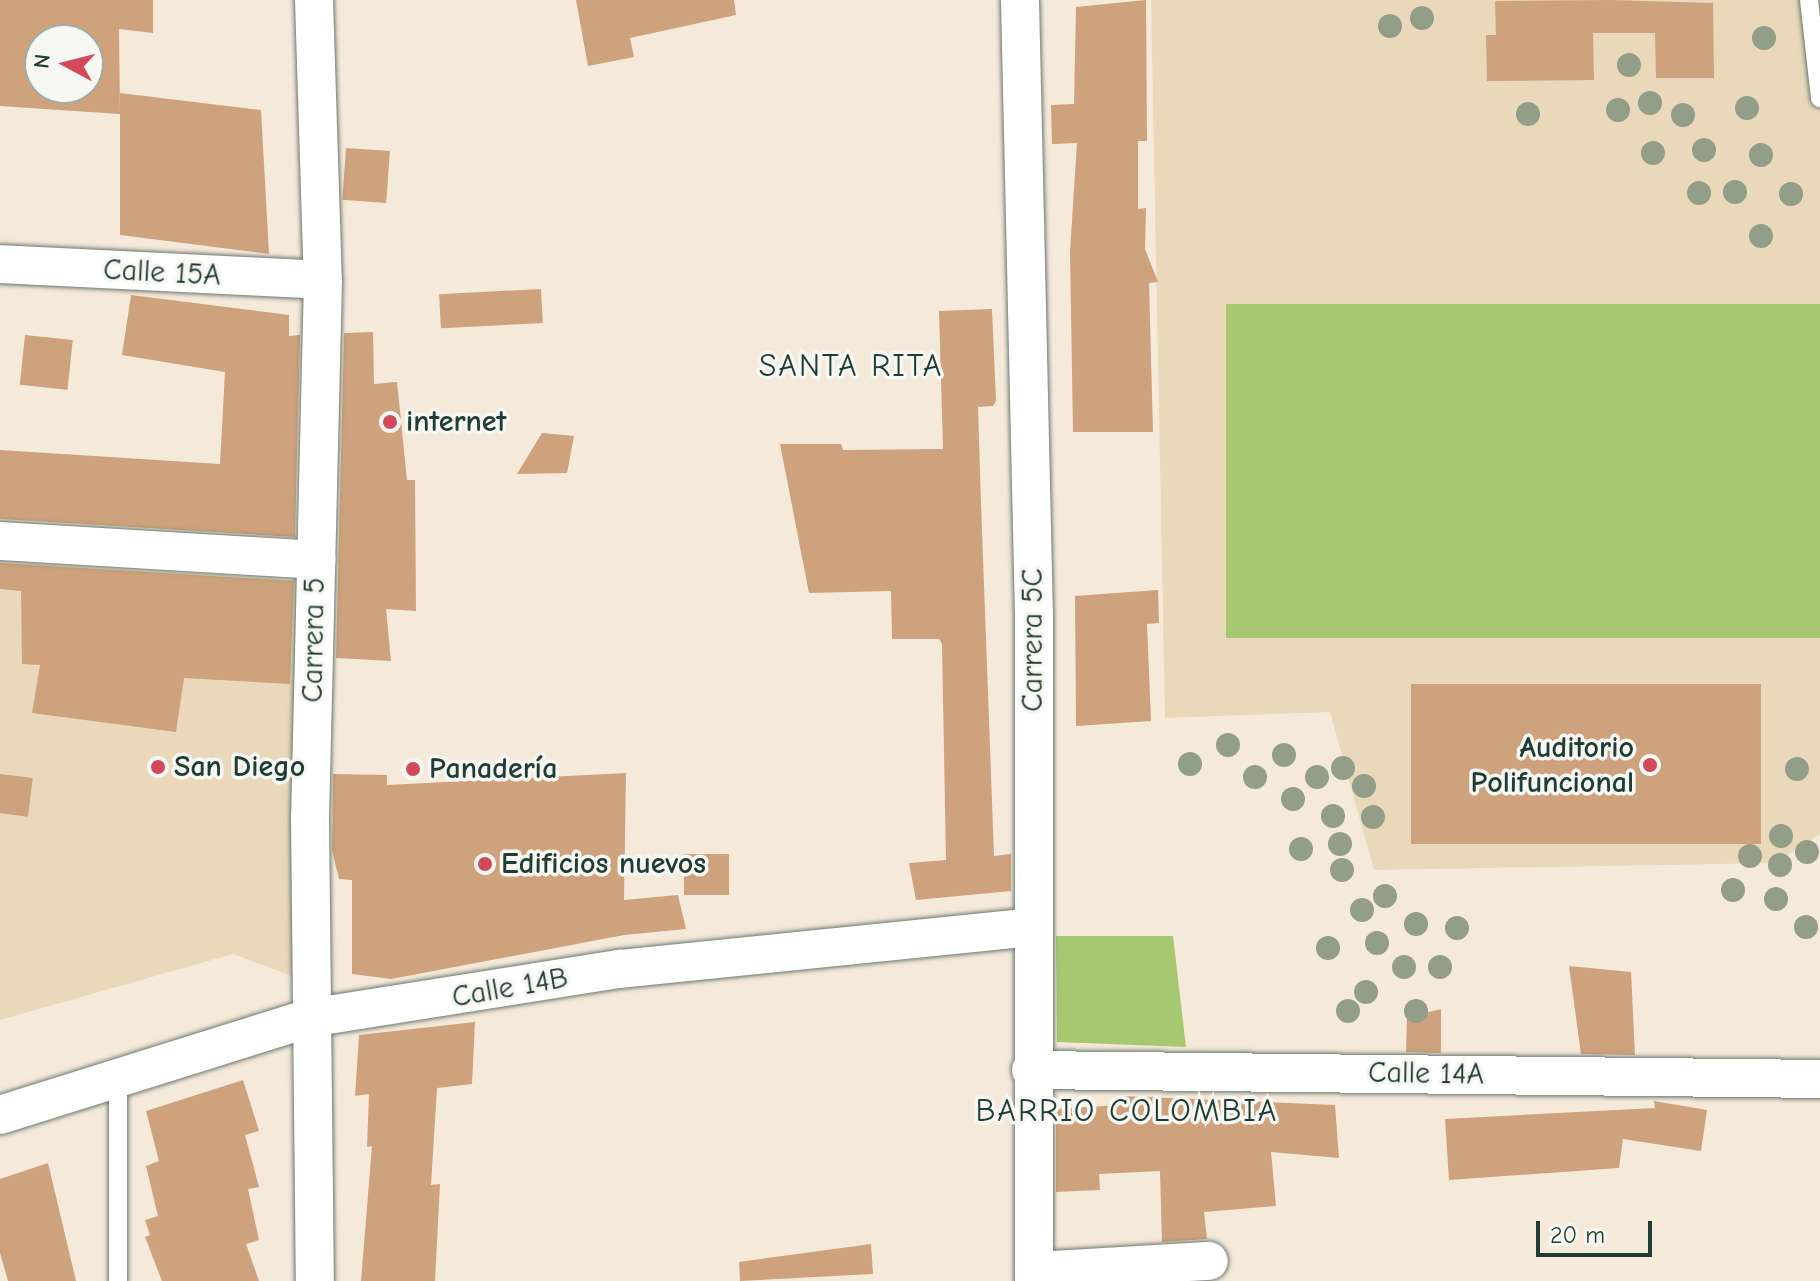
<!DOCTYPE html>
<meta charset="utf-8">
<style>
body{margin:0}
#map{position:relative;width:1820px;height:1281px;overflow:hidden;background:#f5e9da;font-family:"Comic Neue",sans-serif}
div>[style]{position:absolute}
.built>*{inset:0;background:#e9d9ba}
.green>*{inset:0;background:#a6c870;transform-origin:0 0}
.building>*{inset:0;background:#cda27c;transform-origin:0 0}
.roads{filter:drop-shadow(0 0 2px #6a796e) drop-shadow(0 0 2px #6a796e)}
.service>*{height:18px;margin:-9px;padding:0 9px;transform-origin:9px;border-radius:9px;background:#fff}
.minor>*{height:38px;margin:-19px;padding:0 19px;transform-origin:19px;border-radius:19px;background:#fff}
.trees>*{width:24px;height:24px;margin:-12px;border-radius:50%;background:#929e87}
.dots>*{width:22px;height:22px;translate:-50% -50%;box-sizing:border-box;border:4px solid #f6f6f2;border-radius:50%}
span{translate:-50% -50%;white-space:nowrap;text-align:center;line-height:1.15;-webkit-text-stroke:7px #f6f6f2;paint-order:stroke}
.street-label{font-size:30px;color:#1f3d34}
.poi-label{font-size:30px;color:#1f3d34;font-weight:700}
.left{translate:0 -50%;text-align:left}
.right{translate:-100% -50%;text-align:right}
.neighbourhood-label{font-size:32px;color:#1f3d34;letter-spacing:2px}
.north{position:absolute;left:24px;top:24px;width:80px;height:80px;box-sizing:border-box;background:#f6f6f2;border:2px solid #a0aca6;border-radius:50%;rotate:277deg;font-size:22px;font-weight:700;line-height:32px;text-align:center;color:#1f3d34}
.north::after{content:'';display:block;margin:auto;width:28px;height:36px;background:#d1495b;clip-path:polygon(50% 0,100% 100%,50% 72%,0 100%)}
.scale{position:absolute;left:1536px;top:1221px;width:116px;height:36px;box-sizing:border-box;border:4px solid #1f3d34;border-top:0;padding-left:10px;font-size:24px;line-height:28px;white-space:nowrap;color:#1f3d34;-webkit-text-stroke:6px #f6f6f2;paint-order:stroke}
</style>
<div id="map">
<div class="built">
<i style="clip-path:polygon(1151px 0,1820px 0,1820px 834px,1774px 863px,1374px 870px,1330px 712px,1165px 718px)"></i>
<i style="clip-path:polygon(0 562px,319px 581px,313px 984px,233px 954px,0 1020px)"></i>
</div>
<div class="green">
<i style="left:1820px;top:304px;width:334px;height:594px;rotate:90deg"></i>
<i style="clip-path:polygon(1056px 936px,1173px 936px,1186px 1047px,1057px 1042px)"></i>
</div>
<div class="building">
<i style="clip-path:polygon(evenodd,0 0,153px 0,153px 33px,119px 29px,120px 114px,0 106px,0 0,40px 40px,88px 40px,88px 88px,40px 88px,40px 40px)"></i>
<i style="clip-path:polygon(576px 0,734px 0,736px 15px,630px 38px,634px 57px,588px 66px)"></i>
<i style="clip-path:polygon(1146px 0,1147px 141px,1138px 141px,1138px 209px,1146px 208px,1145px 249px,1158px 282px,1149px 283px,1153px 432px,1073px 432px,1070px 252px,1077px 143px,1052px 144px,1051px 105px,1074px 104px,1076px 7px)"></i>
<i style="clip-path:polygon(1611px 0,1713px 3px,1714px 78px,1656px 78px,1655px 33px,1593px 33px,1594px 80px,1487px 81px,1486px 35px,1496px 35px,1495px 1px)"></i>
<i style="clip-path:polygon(120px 93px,261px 110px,269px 254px,120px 235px)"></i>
<i style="left:346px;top:148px;width:44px;height:52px;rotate:4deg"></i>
<i style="left:541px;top:289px;width:34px;height:102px;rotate:87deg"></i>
<i style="clip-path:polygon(131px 295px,289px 315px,289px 336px,300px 335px,295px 537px,0 519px,0 450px,220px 464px,225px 372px,122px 355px)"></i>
<i style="clip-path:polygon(992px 309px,996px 401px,993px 406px,978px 407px,981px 503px,994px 856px,1011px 854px,1011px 891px,916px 900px,909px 863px,946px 860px,942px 644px,939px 639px,892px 639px,891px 591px,809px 593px,780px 444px,841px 444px,843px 450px,943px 449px,939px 311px)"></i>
<i style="clip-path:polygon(373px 332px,374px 384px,397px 382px,407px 480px,415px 480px,416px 611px,386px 609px,391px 661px,336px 658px,344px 333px)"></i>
<i style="left:25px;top:335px;width:48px;height:50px;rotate:6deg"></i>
<i style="clip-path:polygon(542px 433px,574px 436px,567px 473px,517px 474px)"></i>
<i style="clip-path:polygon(0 563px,294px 581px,290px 684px,184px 678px,176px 732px,32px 713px,40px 665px,22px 664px,21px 591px,0 589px)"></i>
<i style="clip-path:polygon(1158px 590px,1159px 623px,1147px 624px,1151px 721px,1076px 726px,1075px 596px)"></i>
<i style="left:1761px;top:684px;width:160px;height:350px;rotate:90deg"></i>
<i style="clip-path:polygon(626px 773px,624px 900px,678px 895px,686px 929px,624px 935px,391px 979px,352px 974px,352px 880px,339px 879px,332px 850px,333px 774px,387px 775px,387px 785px)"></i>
<i style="left:0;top:774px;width:33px;height:39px;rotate:7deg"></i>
<i style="left:729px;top:854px;width:41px;height:45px;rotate:90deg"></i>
<i style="clip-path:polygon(1569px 966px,1631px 972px,1635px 1055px,1581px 1054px)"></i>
<i style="clip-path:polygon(1441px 1009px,1441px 1053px,1406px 1052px,1407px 1017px)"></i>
<i style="clip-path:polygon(475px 1022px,472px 1084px,437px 1088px,431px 1185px,440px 1184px,435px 1281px,361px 1281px,372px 1146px,367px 1147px,369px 1094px,355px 1096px,359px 1035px)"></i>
<i style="clip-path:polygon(243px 1080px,259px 1131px,245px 1135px,259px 1187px,248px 1189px,259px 1240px,246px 1244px,259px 1281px,162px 1281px,145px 1237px,150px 1235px,145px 1220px,158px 1216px,146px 1166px,159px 1161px,146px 1111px)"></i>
<i style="clip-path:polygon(1120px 1096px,1335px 1105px,1339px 1158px,1271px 1152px,1276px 1206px,1204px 1212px,1207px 1239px,1162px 1242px,1160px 1171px,1099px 1174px,1100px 1190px,1056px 1192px,1056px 1109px,1122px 1105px)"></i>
<i style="clip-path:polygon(1654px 1101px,1707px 1110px,1701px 1151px,1623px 1139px,1619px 1168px,1449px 1180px,1445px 1119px,1655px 1108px)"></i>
<i style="clip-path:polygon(48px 1163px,76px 1281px,8px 1281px,0 1253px,0 1179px)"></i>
<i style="clip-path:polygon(871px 1244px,873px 1274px,740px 1281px,739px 1262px)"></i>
</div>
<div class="roads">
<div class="service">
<i style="left:1809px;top:0;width:99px;rotate:83.6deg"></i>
<i style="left:118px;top:1078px;width:203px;rotate:90deg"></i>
</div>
<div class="minor">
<i style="left:314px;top:0;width:280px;rotate:88.2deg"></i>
<i style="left:323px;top:280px;width:538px;rotate:91.38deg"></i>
<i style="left:310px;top:818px;width:463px;rotate:89.4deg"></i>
<i style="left:1020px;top:0;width:615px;rotate:88.7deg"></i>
<i style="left:1034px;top:615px;width:666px;rotate:90deg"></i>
<i style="left:0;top:264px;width:323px;rotate:2.8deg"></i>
<i style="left:0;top:541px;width:317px;rotate:3.4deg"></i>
<i style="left:1031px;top:1070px;width:789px;rotate:0.65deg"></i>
<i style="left:0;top:1115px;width:324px;rotate:-17.4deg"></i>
<i style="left:309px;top:1018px;width:315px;rotate:-9deg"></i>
<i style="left:620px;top:969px;width:415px;rotate:-5.8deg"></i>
<i style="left:1034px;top:1271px;width:175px;rotate:-3.3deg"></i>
</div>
</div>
<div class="trees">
<i style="left:1422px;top:18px"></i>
<i style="left:1390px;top:26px"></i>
<i style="left:1764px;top:38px"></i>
<i style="left:1629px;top:65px"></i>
<i style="left:1650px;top:103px"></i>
<i style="left:1747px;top:108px"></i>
<i style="left:1618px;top:110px"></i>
<i style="left:1528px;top:114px"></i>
<i style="left:1683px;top:115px"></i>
<i style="left:1704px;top:150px"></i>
<i style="left:1653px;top:153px"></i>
<i style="left:1761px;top:155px"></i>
<i style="left:1735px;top:192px"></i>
<i style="left:1699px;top:193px"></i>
<i style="left:1791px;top:194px"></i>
<i style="left:1761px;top:236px"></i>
<i style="left:1228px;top:745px"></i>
<i style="left:1284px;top:755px"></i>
<i style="left:1190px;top:764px"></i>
<i style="left:1343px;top:768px"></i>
<i style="left:1797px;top:769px"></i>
<i style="left:1255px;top:777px"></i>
<i style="left:1317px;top:777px"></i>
<i style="left:1364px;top:786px"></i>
<i style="left:1293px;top:799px"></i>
<i style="left:1333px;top:816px"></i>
<i style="left:1373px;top:817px"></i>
<i style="left:1781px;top:836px"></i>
<i style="left:1340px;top:844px"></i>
<i style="left:1301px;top:849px"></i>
<i style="left:1807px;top:852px"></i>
<i style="left:1750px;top:856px"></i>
<i style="left:1780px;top:865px"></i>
<i style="left:1342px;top:870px"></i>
<i style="left:1733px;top:890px"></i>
<i style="left:1385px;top:896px"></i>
<i style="left:1776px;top:899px"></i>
<i style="left:1362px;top:910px"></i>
<i style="left:1416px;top:924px"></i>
<i style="left:1806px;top:927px"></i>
<i style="left:1457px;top:928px"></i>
<i style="left:1377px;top:943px"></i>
<i style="left:1328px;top:948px"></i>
<i style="left:1404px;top:967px"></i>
<i style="left:1440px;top:967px"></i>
<i style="left:1366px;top:992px"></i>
<i style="left:1348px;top:1011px"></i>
<i style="left:1416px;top:1011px"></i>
</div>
<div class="dots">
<i style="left:390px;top:422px;background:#d1495b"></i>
<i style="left:1650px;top:765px;background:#d1495b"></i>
<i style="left:158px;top:767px;background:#d1495b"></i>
<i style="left:413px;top:769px;background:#d1495b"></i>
<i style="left:485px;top:864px;background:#d1495b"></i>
</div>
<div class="street-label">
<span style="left:162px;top:273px;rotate:3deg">Calle 15A</span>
<span style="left:314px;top:640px;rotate:-89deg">Carrera 5</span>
<span style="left:1033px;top:640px;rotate:-90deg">Carrera 5C</span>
<span style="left:510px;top:988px;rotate:-10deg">Calle 14B</span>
<span style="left:1426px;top:1074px;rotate:1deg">Calle 14A</span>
</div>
<div class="poi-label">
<span class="left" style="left:406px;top:422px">internet</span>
<span class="right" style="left:1634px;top:765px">Auditorio<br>Polifuncional</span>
<span class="left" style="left:174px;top:767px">San Diego</span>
<span class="left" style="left:429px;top:769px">Panadería</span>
<span class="left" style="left:501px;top:864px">Edificios nuevos</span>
</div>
<div class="neighbourhood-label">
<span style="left:851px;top:366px">SANTA RITA</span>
<span style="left:1127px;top:1111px">BARRIO COLOMBIA</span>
</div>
<div class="north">N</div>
<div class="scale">20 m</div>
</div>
